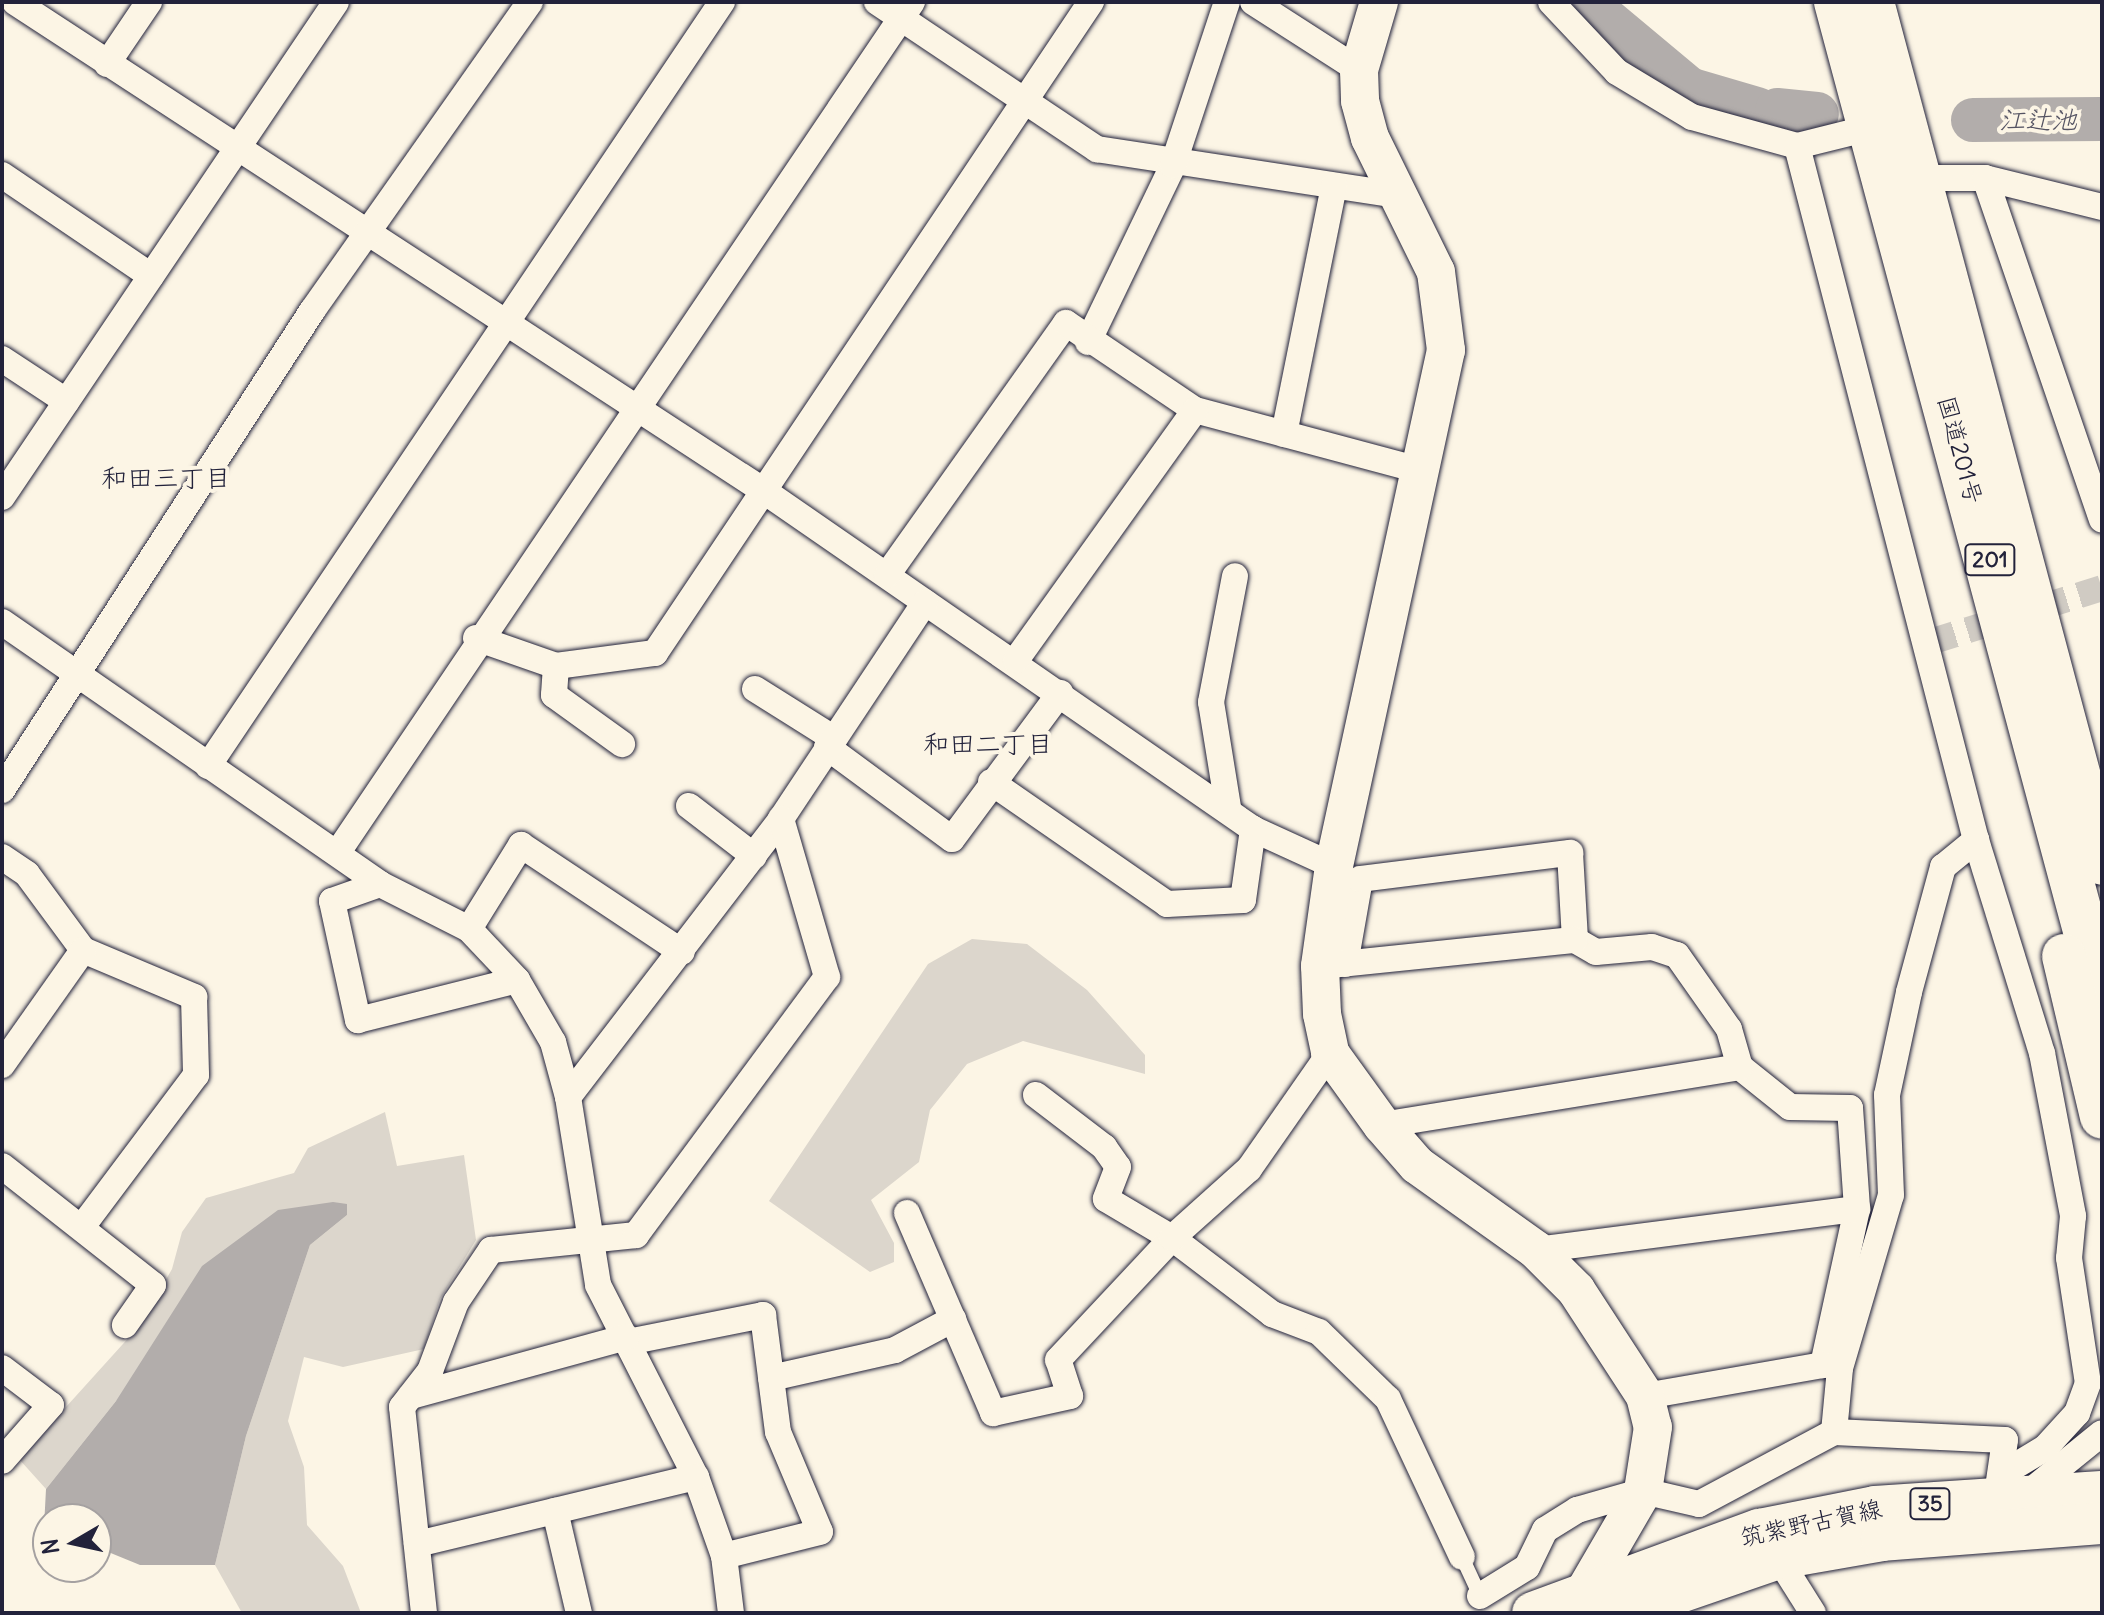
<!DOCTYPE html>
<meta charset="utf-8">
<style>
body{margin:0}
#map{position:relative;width:2104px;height:1615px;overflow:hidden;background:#fcf5e5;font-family:Delius,"Klee One",sans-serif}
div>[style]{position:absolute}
.green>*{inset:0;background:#dcd6cc}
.water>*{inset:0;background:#b2adab}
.river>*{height:44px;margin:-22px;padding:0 22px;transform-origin:22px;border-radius:22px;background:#b2adab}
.street-tunnel>*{height:26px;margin-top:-13px;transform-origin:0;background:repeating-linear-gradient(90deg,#d0cbc3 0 26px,transparent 0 39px)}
.roads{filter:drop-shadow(0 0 2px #22223b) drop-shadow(0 0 2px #22223b)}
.lane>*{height:14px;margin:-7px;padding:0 7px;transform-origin:7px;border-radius:7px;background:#fcf5e5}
.street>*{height:26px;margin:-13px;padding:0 13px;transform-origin:13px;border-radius:13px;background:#fcf5e5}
.secondary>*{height:38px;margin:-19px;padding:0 19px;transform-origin:19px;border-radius:19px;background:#fcf5e5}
.primary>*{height:42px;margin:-21px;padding:0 21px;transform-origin:21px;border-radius:21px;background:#fcf5e5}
.highway>*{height:44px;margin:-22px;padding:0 22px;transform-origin:22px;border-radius:22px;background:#fcf5e5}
span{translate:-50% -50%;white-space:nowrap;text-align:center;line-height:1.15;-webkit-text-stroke:8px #fcf5e5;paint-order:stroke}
.shield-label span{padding:2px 6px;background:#fcf5e5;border:2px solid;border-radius:6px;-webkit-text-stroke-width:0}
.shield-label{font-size:22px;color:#22223b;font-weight:700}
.street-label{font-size:24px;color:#22223b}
.water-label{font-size:26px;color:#545362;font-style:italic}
.neighbourhood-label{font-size:26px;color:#22223b}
.frame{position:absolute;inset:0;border:4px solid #22223b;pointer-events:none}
.north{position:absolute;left:32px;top:1503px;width:80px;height:80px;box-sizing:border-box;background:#fcf5e5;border:2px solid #a5a1a1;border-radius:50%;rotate:261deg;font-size:22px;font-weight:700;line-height:32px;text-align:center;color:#22223b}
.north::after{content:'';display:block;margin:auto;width:28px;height:36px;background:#22223b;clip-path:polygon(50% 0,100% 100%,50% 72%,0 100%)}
</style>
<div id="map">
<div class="green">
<i style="clip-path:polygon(972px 939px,1027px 944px,1087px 990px,1145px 1055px,1145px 1074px,1023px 1041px,967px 1064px,930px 1110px,919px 1162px,871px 1200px,894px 1243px,894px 1262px,870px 1272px,769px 1201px,928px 964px)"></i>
<i style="clip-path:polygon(385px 1112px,397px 1166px,464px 1155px,476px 1240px,440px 1299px,424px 1349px,343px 1367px,304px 1357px,288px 1421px,304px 1467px,307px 1525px,343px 1566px,361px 1613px,242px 1613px,215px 1565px,246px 1436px,310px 1245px,347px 1215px,347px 1204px,116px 1401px,46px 1489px,19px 1459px,141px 1324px,172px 1269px,182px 1232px,206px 1198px,294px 1173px,308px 1148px)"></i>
</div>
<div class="water">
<i style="clip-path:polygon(333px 1202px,347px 1204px,347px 1215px,310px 1245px,246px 1436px,215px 1565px,140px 1565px,96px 1547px,96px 1519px,48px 1519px,44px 1527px,46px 1489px,116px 1401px,202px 1266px,278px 1210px)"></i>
</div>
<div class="river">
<i style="left:1585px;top:2px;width:136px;rotate:39.9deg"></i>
<i style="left:1689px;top:89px;width:71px;rotate:16.4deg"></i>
<i style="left:1777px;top:110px;width:40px;rotate:5.7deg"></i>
<i style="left:1973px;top:120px;width:129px;rotate:-0.4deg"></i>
</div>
<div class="street-tunnel">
<i style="left:1930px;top:642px;width:180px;rotate:-17.4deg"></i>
</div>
<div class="roads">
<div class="lane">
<i style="left:1462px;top:1557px;width:43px;rotate:65.2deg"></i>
</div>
<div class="street">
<i style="left:15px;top:2px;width:894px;rotate:33.14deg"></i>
<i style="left:764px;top:491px;width:594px;rotate:34.65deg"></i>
<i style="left:1253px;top:829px;width:89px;rotate:24.6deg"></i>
<i style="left:877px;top:2px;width:265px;rotate:33.8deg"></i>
<i style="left:1097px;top:149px;width:305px;rotate:8.7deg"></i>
<i style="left:1253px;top:2px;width:126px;rotate:32.7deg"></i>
<i style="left:1551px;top:2px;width:96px;rotate:46.7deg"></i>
<i style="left:1617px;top:72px;width:87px;rotate:31deg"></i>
<i style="left:1692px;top:117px;width:109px;rotate:15.4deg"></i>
<i style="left:1797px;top:146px;width:75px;rotate:-13.9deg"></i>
<i style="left:107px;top:64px;width:75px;rotate:-55.9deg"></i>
<i style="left:1797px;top:146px;width:717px;rotate:75.54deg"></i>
<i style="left:1976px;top:840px;width:223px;rotate:72.8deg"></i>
<i style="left:2042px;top:1053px;width:166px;rotate:79.2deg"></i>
<i style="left:2073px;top:1216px;width:42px;rotate:95.4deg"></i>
<i style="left:2069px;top:1258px;width:126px;rotate:81.4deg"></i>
<i style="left:2088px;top:1383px;width:32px;rotate:110deg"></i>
<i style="left:2077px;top:1413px;width:47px;rotate:132.4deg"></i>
<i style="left:2045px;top:1448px;width:52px;rotate:149deg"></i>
<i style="left:2px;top:175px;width:180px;rotate:34.1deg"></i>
<i style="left:1920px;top:178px;width:65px"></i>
<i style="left:1985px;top:178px;width:121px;rotate:13.9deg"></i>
<i style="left:1985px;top:178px;width:361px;rotate:71.1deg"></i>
<i style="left:1088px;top:342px;width:196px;rotate:-64.3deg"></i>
<i style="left:1173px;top:165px;width:172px;rotate:-71.7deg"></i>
<i style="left:2px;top:359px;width:77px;rotate:33.3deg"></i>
<i style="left:1284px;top:434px;width:253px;rotate:-78.6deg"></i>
<i style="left:2px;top:497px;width:597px;rotate:-55.99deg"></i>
<i style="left:887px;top:575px;width:309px;rotate:-54.6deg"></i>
<i style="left:1066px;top:323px;width:156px;rotate:34deg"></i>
<i style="left:1195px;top:410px;width:232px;rotate:15deg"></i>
<i style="left:2px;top:622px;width:460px;rotate:34.7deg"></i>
<i style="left:380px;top:884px;width:100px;rotate:26.8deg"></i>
<i style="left:469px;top:929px;width:70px;rotate:46.7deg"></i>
<i style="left:517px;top:980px;width:72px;rotate:59.9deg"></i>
<i style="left:553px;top:1042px;width:57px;rotate:74.7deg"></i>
<i style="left:568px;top:1097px;width:190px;rotate:80.9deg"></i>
<i style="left:598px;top:1285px;width:216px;rotate:63deg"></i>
<i style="left:696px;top:1477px;width:84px;rotate:70.5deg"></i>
<i style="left:724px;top:1556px;width:57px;rotate:83deg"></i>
<i style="left:476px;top:638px;width:85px;rotate:19.3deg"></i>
<i style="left:556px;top:666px;width:100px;rotate:-7.5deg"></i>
<i style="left:655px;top:653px;width:784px;rotate:-56.19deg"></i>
<i style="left:1016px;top:660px;width:307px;rotate:-54.4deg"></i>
<i style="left:556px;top:666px;width:29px;rotate:94deg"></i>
<i style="left:554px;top:695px;width:84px;rotate:35.8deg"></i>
<i style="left:755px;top:689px;width:92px;rotate:32.1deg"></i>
<i style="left:827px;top:747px;width:155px;rotate:36.4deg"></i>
<i style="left:952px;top:839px;width:182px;rotate:-53.5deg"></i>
<i style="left:208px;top:766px;width:921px;rotate:-56.07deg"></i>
<i style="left:991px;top:782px;width:214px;rotate:34.7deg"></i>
<i style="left:1167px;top:904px;width:76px;rotate:-3deg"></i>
<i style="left:1243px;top:900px;width:72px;rotate:-82deg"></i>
<i style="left:2px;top:790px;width:571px;rotate:-57.09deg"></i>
<i style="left:312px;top:311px;width:378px;rotate:-54.8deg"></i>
<i style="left:689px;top:806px;width:82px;rotate:37.6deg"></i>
<i style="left:1228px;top:807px;width:106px;rotate:-99.2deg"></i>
<i style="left:1211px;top:702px;width:128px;rotate:-79.2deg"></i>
<i style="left:338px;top:852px;width:1026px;rotate:-55.97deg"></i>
<i style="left:2px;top:857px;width:30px;rotate:34deg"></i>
<i style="left:27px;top:874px;width:94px;rotate:53.6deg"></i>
<i style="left:83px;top:950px;width:121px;rotate:22.9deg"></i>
<i style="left:194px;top:997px;width:78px;rotate:88.5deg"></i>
<i style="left:196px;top:1075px;width:190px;rotate:126.9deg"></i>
<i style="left:380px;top:884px;width:51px;rotate:160.5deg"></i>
<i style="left:332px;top:901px;width:122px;rotate:77.7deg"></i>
<i style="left:358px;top:1020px;width:164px;rotate:-14.1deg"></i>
<i style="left:469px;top:929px;width:99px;rotate:-58.2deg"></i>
<i style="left:521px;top:845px;width:193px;rotate:33.6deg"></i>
<i style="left:1345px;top:964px;width:86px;rotate:-80deg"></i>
<i style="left:1360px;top:879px;width:212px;rotate:-7.1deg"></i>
<i style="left:1570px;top:853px;width:87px;rotate:86.7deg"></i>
<i style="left:1575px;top:940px;width:24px;rotate:30deg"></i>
<i style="left:1596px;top:952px;width:56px;rotate:-5.1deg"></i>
<i style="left:1652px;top:947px;width:26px;rotate:18deg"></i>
<i style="left:1677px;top:955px;width:90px;rotate:54.9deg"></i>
<i style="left:1729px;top:1029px;width:40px;rotate:74deg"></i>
<i style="left:1740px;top:1067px;width:64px;rotate:38.7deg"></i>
<i style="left:1790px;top:1107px;width:60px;rotate:1deg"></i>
<i style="left:1850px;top:1108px;width:101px;rotate:86deg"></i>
<i style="left:1857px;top:1209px;width:160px;rotate:102.3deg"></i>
<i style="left:1823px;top:1365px;width:181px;rotate:170.1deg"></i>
<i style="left:1331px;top:965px;width:245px;rotate:-5.9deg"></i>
<i style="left:2px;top:1065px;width:141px;rotate:-54.8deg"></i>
<i style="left:1036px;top:1095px;width:86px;rotate:37.4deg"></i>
<i style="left:1104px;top:1147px;width:24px;rotate:55deg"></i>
<i style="left:1118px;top:1167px;width:34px;rotate:111deg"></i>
<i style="left:1106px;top:1199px;width:77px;rotate:30.6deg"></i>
<i style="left:1172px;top:1238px;width:126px;rotate:37.2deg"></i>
<i style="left:1272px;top:1314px;width:50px;rotate:21deg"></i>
<i style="left:1319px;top:1332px;width:96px;rotate:44.2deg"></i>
<i style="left:1388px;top:1399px;width:174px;rotate:64.9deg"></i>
<i style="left:568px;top:1097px;width:350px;rotate:-52.5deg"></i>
<i style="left:781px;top:819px;width:260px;rotate:-56.4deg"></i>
<i style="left:1382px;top:1125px;width:363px;rotate:-9.2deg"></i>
<i style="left:2px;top:1166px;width:192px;rotate:38.2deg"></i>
<i style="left:153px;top:1285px;width:49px;rotate:125deg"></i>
<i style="left:907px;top:1213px;width:218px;rotate:66.7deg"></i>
<i style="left:993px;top:1413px;width:79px;rotate:-12.4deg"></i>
<i style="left:1070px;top:1396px;width:38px;rotate:-108deg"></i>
<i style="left:1058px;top:1360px;width:167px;rotate:-46.9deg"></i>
<i style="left:1172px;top:1238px;width:103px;rotate:-41.9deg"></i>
<i style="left:1249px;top:1169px;width:141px;rotate:-55.1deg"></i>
<i style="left:1536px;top:1250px;width:324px;rotate:-7.3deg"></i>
<i style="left:628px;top:1342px;width:138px;rotate:-11.3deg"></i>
<i style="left:763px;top:1315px;width:118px;rotate:82.7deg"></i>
<i style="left:778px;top:1432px;width:108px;rotate:67.2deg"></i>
<i style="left:820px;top:1532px;width:99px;rotate:166deg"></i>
<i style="left:2px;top:1368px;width:61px;rotate:37.1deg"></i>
<i style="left:51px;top:1405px;width:74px;rotate:131.2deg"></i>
<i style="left:771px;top:1378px;width:127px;rotate:-12.7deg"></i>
<i style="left:895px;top:1350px;width:66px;rotate:-28.1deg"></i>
<i style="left:411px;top:1396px;width:223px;rotate:-15.3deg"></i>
<i style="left:1834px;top:1432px;width:171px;rotate:2.7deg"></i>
<i style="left:2005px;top:1440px;width:49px;rotate:98.3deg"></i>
<i style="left:2028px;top:1493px;width:95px;rotate:-39deg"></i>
<i style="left:555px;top:1511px;width:105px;rotate:76.8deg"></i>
<i style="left:417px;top:1544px;width:287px;rotate:-13.5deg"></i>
<i style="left:1772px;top:1548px;width:77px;rotate:57.8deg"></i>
<i style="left:1480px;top:1596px;width:55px;rotate:-31.7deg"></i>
<i style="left:1527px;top:1567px;width:41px;rotate:-64.1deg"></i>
<i style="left:1545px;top:1530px;width:38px;rotate:-32deg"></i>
<i style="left:1577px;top:1510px;width:69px;rotate:-16.1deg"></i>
<i style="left:1643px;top:1491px;width:57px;rotate:13.1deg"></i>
<i style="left:1699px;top:1504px;width:153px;rotate:-28.1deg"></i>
<i style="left:1834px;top:1432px;width:64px;rotate:-84.6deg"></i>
<i style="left:1840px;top:1368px;width:180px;rotate:-73.6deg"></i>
<i style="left:1891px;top:1195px;width:100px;rotate:-92.3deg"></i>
<i style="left:1887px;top:1095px;width:105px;rotate:-77.9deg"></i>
<i style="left:1909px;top:992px;width:130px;rotate:-74.8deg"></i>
<i style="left:1943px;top:867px;width:43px;rotate:-39.3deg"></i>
<i style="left:424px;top:1613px;width:207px;rotate:-96.1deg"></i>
<i style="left:402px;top:1407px;width:46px;rotate:-52.1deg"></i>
<i style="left:430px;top:1371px;width:74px;rotate:-69.4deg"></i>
<i style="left:456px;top:1302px;width:63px;rotate:-56.1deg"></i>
<i style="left:491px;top:1250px;width:146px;rotate:-5.9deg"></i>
<i style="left:636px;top:1235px;width:321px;rotate:-53.5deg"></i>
<i style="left:827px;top:977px;width:165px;rotate:-106.2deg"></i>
</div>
<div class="secondary">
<i style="left:1379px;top:2px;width:71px;rotate:106.4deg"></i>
<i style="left:1359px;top:70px;width:31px;rotate:88deg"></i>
<i style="left:1360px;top:101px;width:38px;rotate:75deg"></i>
<i style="left:1370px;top:138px;width:149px;rotate:63.8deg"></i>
<i style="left:1436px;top:272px;width:79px;rotate:82.7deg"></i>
<i style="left:1446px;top:350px;width:528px;rotate:102.25deg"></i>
<i style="left:1334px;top:866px;width:101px;rotate:98deg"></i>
<i style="left:1320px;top:966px;width:48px;rotate:87.6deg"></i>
<i style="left:1322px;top:1014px;width:40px;rotate:78deg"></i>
<i style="left:1330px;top:1053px;width:89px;rotate:54.2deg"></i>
<i style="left:1382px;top:1125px;width:53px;rotate:48.8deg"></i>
<i style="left:1417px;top:1165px;width:146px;rotate:35.5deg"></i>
<i style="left:1536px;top:1250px;width:57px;rotate:45deg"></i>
<i style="left:1576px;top:1290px;width:126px;rotate:56.9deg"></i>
<i style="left:1645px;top:1396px;width:32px;rotate:76deg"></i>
<i style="left:1653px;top:1427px;width:65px;rotate:98.9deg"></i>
<i style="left:1643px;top:1491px;width:141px;rotate:120.2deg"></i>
</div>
<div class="primary">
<i style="left:1533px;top:1613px;width:241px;rotate:-20.2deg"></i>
<i style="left:1759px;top:1530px;width:118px;rotate:-11.2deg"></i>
<i style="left:1875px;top:1507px;width:227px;rotate:-3.8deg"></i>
<i style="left:1619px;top:1613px;width:169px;rotate:-19deg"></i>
<i style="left:1779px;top:1558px;width:105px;rotate:-9.9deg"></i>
<i style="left:1882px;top:1540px;width:221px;rotate:-4.4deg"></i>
</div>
<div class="highway">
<i style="left:1836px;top:2px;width:1027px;rotate:74.99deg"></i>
<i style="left:1872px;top:2px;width:891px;rotate:75.04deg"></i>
<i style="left:2064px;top:956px;width:165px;rotate:76.7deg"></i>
</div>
</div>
<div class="shield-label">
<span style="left:1990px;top:560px">201</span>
<span style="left:1930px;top:1504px">35</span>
</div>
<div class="street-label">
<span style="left:1960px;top:450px;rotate:75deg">国道201号</span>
<span style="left:1811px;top:1523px;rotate:-12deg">筑紫野古賀線</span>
</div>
<div class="water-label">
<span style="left:2038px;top:120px">江辻池</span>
</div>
<div class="neighbourhood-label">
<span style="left:166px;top:478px">和田三丁目</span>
<span style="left:988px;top:744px">和田二丁目</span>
</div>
<div class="frame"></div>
<div class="north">N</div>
</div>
